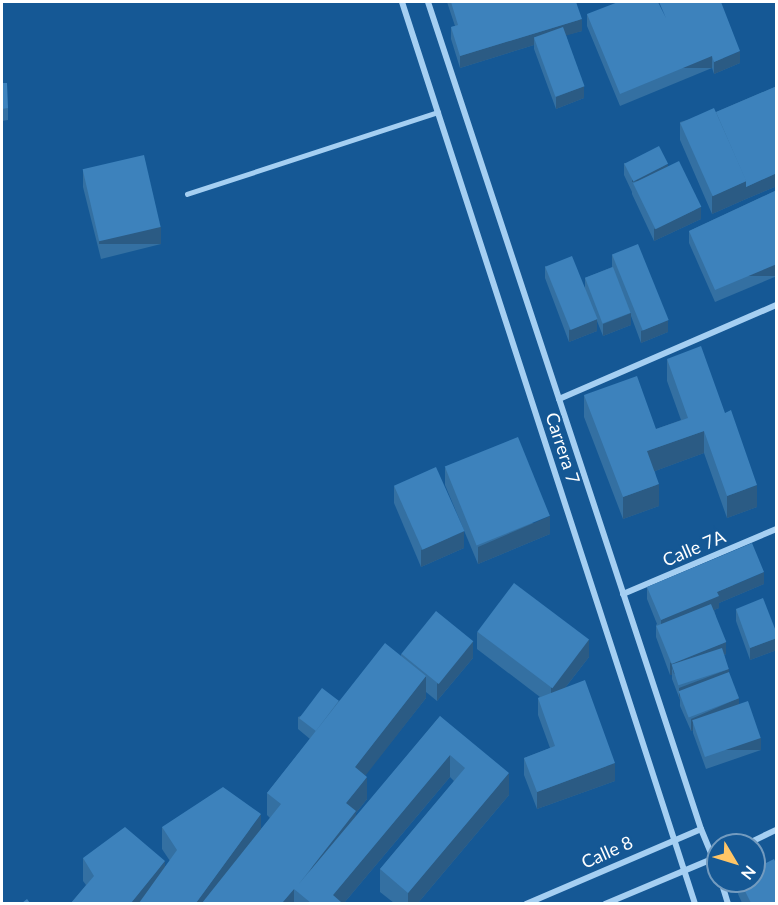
<!DOCTYPE html>
<style>
body{margin:0}
#map{position:relative;width:778px;height:905px;overflow:hidden;background:#155895;font-family:Lato,sans-serif}
div>[style]{position:absolute}
.lane>*{height:4.5px;margin:-2.25px;padding:0 2.25px;transform-origin:2.25px;border-radius:2.25px;background:#a5cff2}
.street>*{height:6px;margin:-3px;padding:0 3px;transform-origin:3px;border-radius:3px;background:#a5cff2}
.wall>*{inset:0;background:#3470a2}
.shaded-wall>*{inset:0;background:#2b5b84;transform-origin:0 0}
.building>*{inset:0;background:#3d82bc;transform-origin:0 0}
span{translate:-50% -50%;white-space:nowrap;text-align:center;line-height:1.15;-webkit-text-stroke:4.5px #155895;paint-order:stroke}
.street-label{font-size:18px;color:#fff}
.frame{position:absolute;inset:0;border:3px solid #fff;pointer-events:none}
.north{position:absolute;left:706px;top:833px;width:60px;height:60px;box-sizing:border-box;background:#155895;border:2px solid #739bbf;border-radius:50%;rotate:128deg;font-size:16px;font-weight:700;line-height:24px;text-align:center;color:#fff}
.north::after{content:'';display:block;margin:auto;width:21px;height:27px;background:#ffc566;clip-path:polygon(50% 0,100% 100%,50% 72%,0 100%)}
</style>
<div id="map">
<div class="lane">
<i style="left:187px;top:194px;width:264px;rotate:-18.1deg"></i>
</div>
<div class="street">
<i style="left:402px;top:2px;width:948px;rotate:72deg"></i>
<i style="left:428px;top:2px;width:871px;rotate:71.73deg"></i>
<i style="left:701px;top:829px;width:44px;rotate:67.5deg"></i>
<i style="left:559px;top:399px;width:236px;rotate:-23.4deg"></i>
<i style="left:623px;top:594px;width:166px;rotate:-23deg"></i>
<i style="left:745px;top:845px;width:34px;rotate:-26deg"></i>
<i style="left:721px;top:881px;width:24px;rotate:73deg"></i>
<i style="left:526px;top:904px;width:190px;rotate:-23.2deg"></i>
<i style="left:605px;top:904px;width:121px;rotate:-22.8deg"></i>
</div>
<div class="wall">
<i style="clip-path:polygon(447px 2px,576px 2px,582px 31px,566px 35px,584px 98px,556px 109px,534px 49px,534px 45px,460px 68px,451px 39px,451px 27px,455px 26px)"></i>
<i style="clip-path:polygon(587px 14px,740px 63px,714px 74px,712px 68px,620px 106px,587px 26px)"></i>
<i style="clip-path:polygon(2px 83px,8px 108px,8px 120px,2px 121px)"></i>
<i style="clip-path:polygon(777px 86px,777px 186px,746px 199px,746px 198px,746px 199px,712px 214px,680px 140px,680px 122px,716px 112px)"></i>
<i style="clip-path:polygon(624px 163px,668px 166px,701px 219px,654px 241px,632px 194px,632px 192px,624px 175px)"></i>
<i style="clip-path:polygon(83px 170px,161px 244px,101px 259px,83px 187px)"></i>
<i style="clip-path:polygon(777px 190px,777px 276px,715px 302px,689px 243px,689px 231px)"></i>
<i style="clip-path:polygon(612px 254px,668px 332px,641px 343px,631px 316px,631px 325px,603px 336px,597px 321px,597px 331px,569px 342px,545px 278px,545px 266px,585px 288px,585px 278px,612px 267px)"></i>
<i style="clip-path:polygon(667px 359px,757px 507px,727px 518px,704px 453px,655px 471px,659px 506px,623px 519px,584px 417px,584px 395px,656px 429px,681px 420px,667px 381px)"></i>
<i style="clip-path:polygon(445px 468px,550px 534px,478px 564px,445px 485px)"></i>
<i style="clip-path:polygon(394px 486px,464px 548px,421px 567px,394px 503px)"></i>
<i style="clip-path:polygon(764px 584px,719px 603px,719px 608px,714px 610px,726px 654px,724px 655px,729px 674px,739px 704px,761px 750px,706px 769px,693px 733px,693px 730px,691px 731px,680px 706px,680px 700px,672px 679px,672px 675px,670px 675px,656px 637px,656px 625px,657px 624px,647px 599px,647px 587px)"></i>
<i style="clip-path:polygon(736px 609px,777px 634px,777px 650px,750px 660px,736px 621px)"></i>
<i style="clip-path:polygon(477px 632px,589px 657px,565px 688px,615px 781px,537px 809px,524px 775px,524px 758px,550px 748px,538px 715px,538px 698px,540px 697px,477px 649px)"></i>
<i style="clip-path:polygon(401px 654px,473px 658px,437px 701px,426px 692px,426px 698px,365px 775px,367px 799px,356px 813px,356px 817px,440px 716px,509px 795px,418px 903px,394px 903px,380px 892px,380px 869px,454px 781px,450px 777px,344px 903px,71px 903px,86px 885px,83px 881px,83px 858px,165px 867px,170px 861px,162px 849px,162px 827px,261px 829px,270px 818px,267px 815px,267px 793px,310px 739px,298px 729px,298px 717px,339px 701px,401px 656px)"></i>
<i style="clip-path:polygon(738px 881px,754px 881px,777px 903px,742px 903px,738px 894px)"></i>
</div>
<div class="shaded-wall">
<i style="clip-path:polygon(582px 19px,582px 31px,537px 44px,534px 37px,534px 45px,460px 68px,460px 56px)"></i>
<i style="clip-path:polygon(740px 51px,740px 63px,714px 74px,714px 62px)"></i>
<i style="left:712px;top:56px;width:12px;height:100px;rotate:90deg"></i>
<i style="clip-path:polygon(584px 86px,584px 98px,556px 109px,556px 97px)"></i>
<i style="clip-path:polygon(668px 164px,668px 176px,632px 182px,632px 192px,632px 180px)"></i>
<i style="clip-path:polygon(777px 173px,777px 186px,746px 199px,746px 187px)"></i>
<i style="clip-path:polygon(746px 181px,746px 199px,712px 214px,712px 196px)"></i>
<i style="clip-path:polygon(701px 207px,701px 219px,654px 241px,654px 229px)"></i>
<i style="left:161px;top:227px;width:17px;height:62px;rotate:90deg"></i>
<i style="left:777px;top:264px;width:12px;height:67px;rotate:90deg"></i>
<i style="clip-path:polygon(631px 313px,631px 325px,603px 336px,603px 324px)"></i>
<i style="clip-path:polygon(597px 319px,597px 331px,569px 342px,569px 330px)"></i>
<i style="clip-path:polygon(668px 320px,668px 332px,641px 343px,641px 331px)"></i>
<i style="clip-path:polygon(704px 431px,704px 453px,647px 474px,647px 451px)"></i>
<i style="clip-path:polygon(659px 484px,659px 506px,623px 519px,623px 497px)"></i>
<i style="clip-path:polygon(757px 485px,757px 507px,727px 518px,727px 496px)"></i>
<i style="clip-path:polygon(550px 516px,550px 534px,478px 564px,478px 547px)"></i>
<i style="clip-path:polygon(464px 531px,464px 548px,421px 567px,421px 550px)"></i>
<i style="clip-path:polygon(764px 572px,764px 584px,719px 603px,719px 608px,661px 632px,661px 620px,717px 592px)"></i>
<i style="clip-path:polygon(777px 638px,777px 650px,750px 660px,750px 648px)"></i>
<i style="clip-path:polygon(589px 639px,589px 657px,551px 706px,551px 688px)"></i>
<i style="clip-path:polygon(473px 641px,473px 658px,437px 701px,437px 684px)"></i>
<i style="clip-path:polygon(726px 642px,726px 654px,674px 674px,672px 667px,672px 675px,670px 675px,670px 663px)"></i>
<i style="clip-path:polygon(729px 669px,729px 681px,680px 694px,679px 700px,679px 688px)"></i>
<i style="clip-path:polygon(426px 676px,426px 698px,355px 789px,355px 767px)"></i>
<i style="clip-path:polygon(739px 698px,739px 710px,693px 721px,693px 730px,691px 731px,691px 719px)"></i>
<i style="left:761px;top:738px;width:12px;height:58px;rotate:90deg"></i>
<i style="clip-path:polygon(450px 755px,450px 777px,344px 903px,333px 903px,333px 895px)"></i>
<i style="clip-path:polygon(615px 763px,615px 781px,537px 809px,537px 792px)"></i>
<i style="clip-path:polygon(509px 773px,509px 795px,418px 903px,408px 903px,408px 893px)"></i>
<i style="clip-path:polygon(367px 777px,367px 799px,356px 813px,356px 833px,298px 893px,346px 803px)"></i>
<i style="clip-path:polygon(261px 814px,261px 836px,212px 903px,196px 903px)"></i>
<i style="clip-path:polygon(165px 861px,165px 883px,149px 903px,131px 903px)"></i>
<i style="clip-path:polygon(294px 889px,294px 903px,282px 903px)"></i>
</div>
<div class="building">
<i style="clip-path:polygon(451px 2px,576px 2px,582px 19px,460px 56px,451px 27px,458px 25px)"></i>
<i style="clip-path:polygon(618px 2px,658px 2px,666px 18px,659px 2px,721px 2px,740px 51px,714px 62px,712px 56px,620px 94px,587px 14px)"></i>
<i style="left:563px;top:27px;width:63px;height:31px;rotate:70deg"></i>
<i style="clip-path:polygon(2px 83px,7px 83px,8px 108px,2px 109px)"></i>
<i style="clip-path:polygon(777px 86px,777px 173px,746px 187px,746px 181px,716px 112px)"></i>
<i style="left:714px;top:108px;width:80px;height:37px;rotate:66deg"></i>
<i style="left:659px;top:146px;width:20px;height:39px;rotate:63deg"></i>
<i style="left:144px;top:155px;width:74px;height:63px;rotate:77deg"></i>
<i style="left:679px;top:161px;width:51px;height:51px;rotate:64deg"></i>
<i style="clip-path:polygon(777px 190px,777px 264px,715px 290px,689px 231px)"></i>
<i style="left:638px;top:244px;width:82px;height:28px;rotate:68deg"></i>
<i style="left:572px;top:256px;width:68px;height:29px;rotate:68deg"></i>
<i style="left:613px;top:267px;width:49px;height:30px;rotate:69deg"></i>
<i style="clip-path:polygon(701px 346px,725px 413px,731px 410px,757px 485px,727px 496px,704px 431px,647px 451px,659px 484px,623px 497px,584px 395px,637px 376px,656px 429px,688px 418px,667px 359px)"></i>
<i style="left:518px;top:437px;width:85px;height:79px;rotate:68deg"></i>
<i style="left:436px;top:467px;width:70px;height:46px;rotate:66deg"></i>
<i style="clip-path:polygon(752px 543px,764px 572px,717px 592px,719px 596px,661px 620px,647px 587px)"></i>
<i style="left:514px;top:583px;width:94px;height:61px;rotate:37deg"></i>
<i style="clip-path:polygon(763px 598px,777px 634px,777px 638px,750px 648px,736px 609px)"></i>
<i style="left:711px;top:604px;width:41px;height:59px;rotate:68deg"></i>
<i style="left:436px;top:611px;width:48px;height:55px;rotate:39deg"></i>
<i style="clip-path:polygon(385px 643px,426px 676px,355px 767px,367px 777px,346px 803px,356px 811px,298px 885px,440px 716px,509px 773px,408px 893px,380px 869px,465px 768px,450px 755px,333px 895px,341px 902px,339px 903px,311px 903px,294px 889px,282px 903px,202px 903px,281px 804px,267px 793px)"></i>
<i style="left:722px;top:648px;width:22px;height:53px;rotate:72deg"></i>
<i style="left:729px;top:672px;width:28px;height:54px;rotate:69deg"></i>
<i style="clip-path:polygon(585px 680px,615px 763px,537px 792px,524px 758px,555px 746px,538px 698px)"></i>
<i style="left:322px;top:688px;width:21px;height:38px;rotate:37deg"></i>
<i style="left:748px;top:701px;width:39px;height:59px;rotate:71deg"></i>
<i style="clip-path:polygon(223px 787px,261px 814px,196px 903px,139px 903px,177px 850px,162px 827px)"></i>
<i style="clip-path:polygon(125px 827px,165px 861px,131px 903px,71px 903px,94px 876px,83px 858px)"></i>
<i style="clip-path:polygon(774px 859px,777px 865px,777px 903px,751px 903px,740px 881px,754px 881px,754px 869px)"></i>
<i style="clip-path:polygon(27px 899px,30px 903px,22px 903px)"></i>
</div>
<div class="street-label">
<span style="left:563px;top:448px;rotate:72deg">Carrera 7</span>
<span style="left:694px;top:548px;rotate:-23deg">Calle 7A</span>
<span style="left:607px;top:852px;rotate:-24deg">Calle 8</span>
</div>
<div class="frame"></div>
<div class="north">N</div>
</div>
